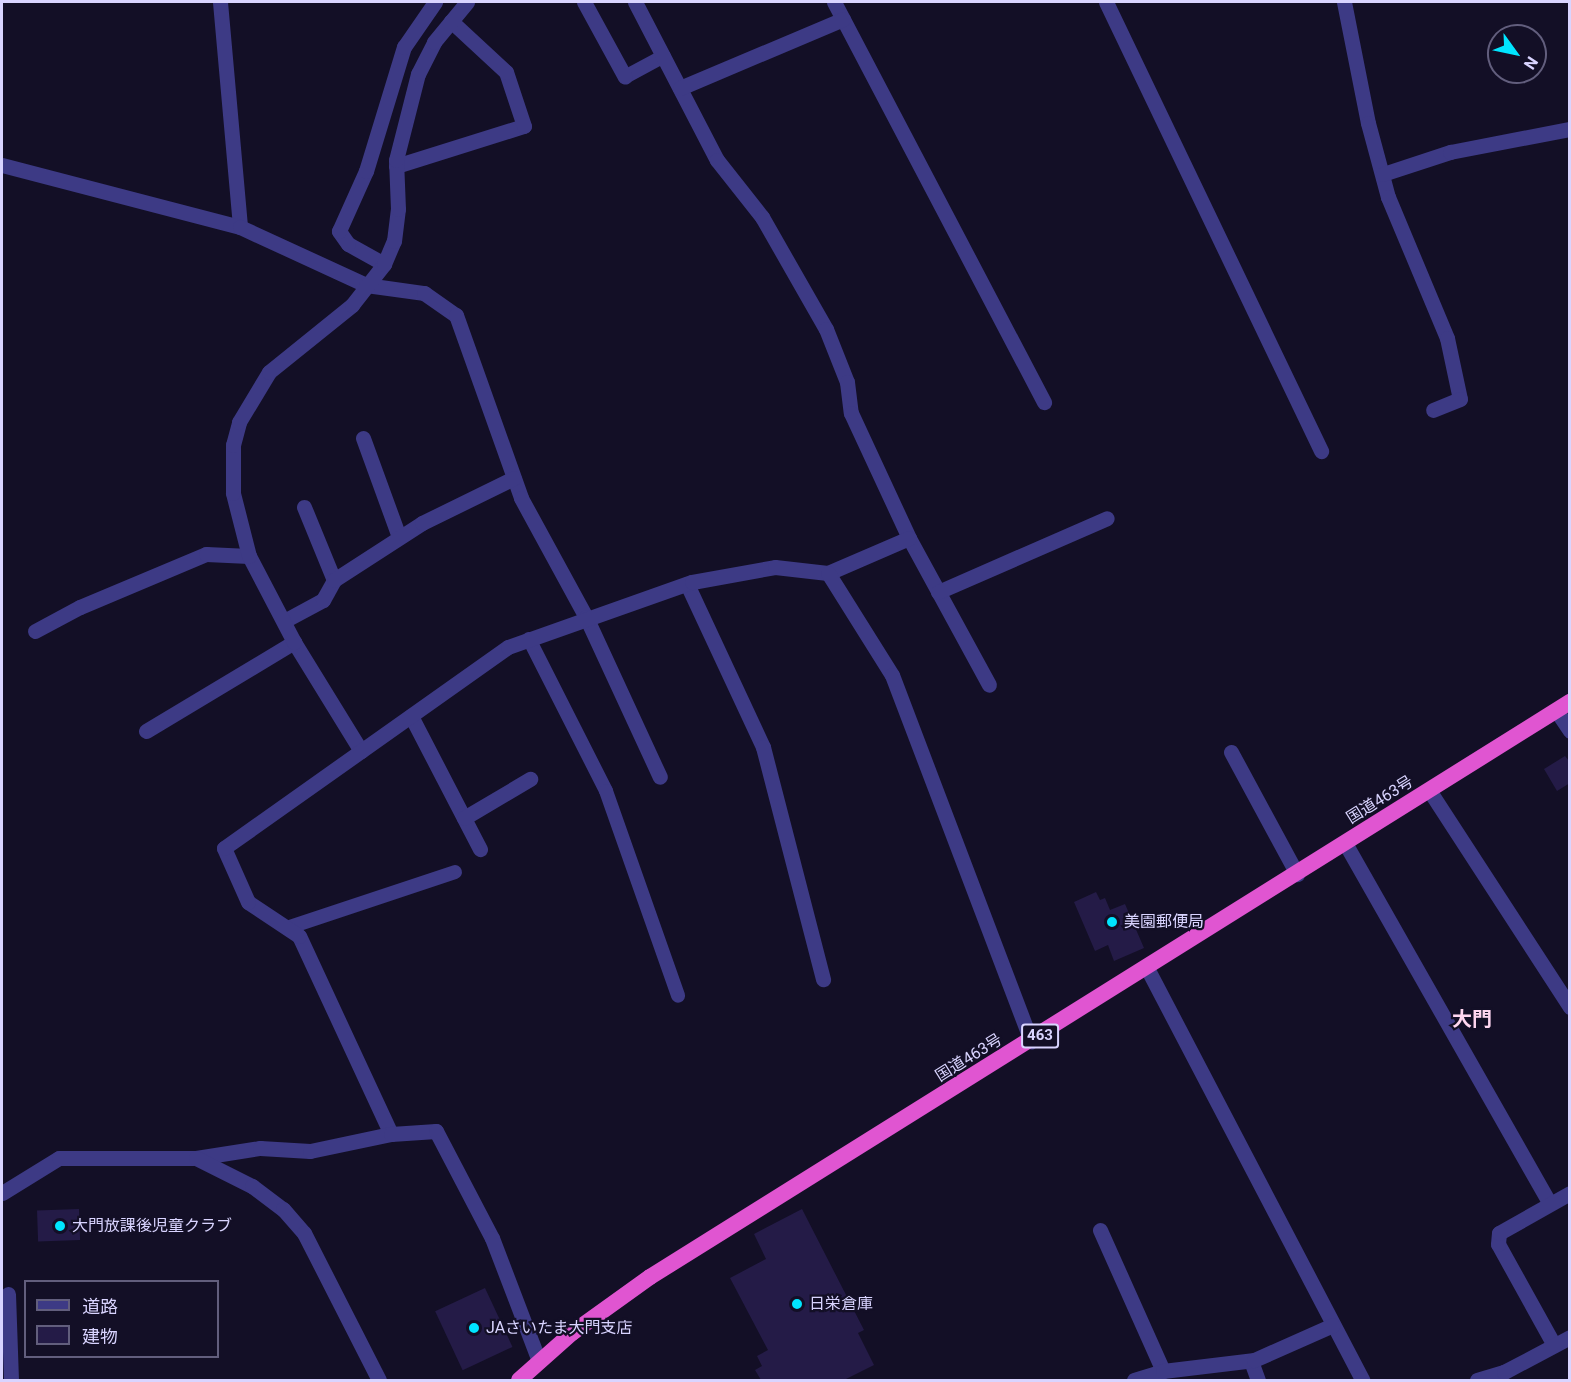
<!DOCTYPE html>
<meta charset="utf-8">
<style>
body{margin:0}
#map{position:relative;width:1571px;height:1382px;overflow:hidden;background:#130f26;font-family:Roboto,"Noto Sans JP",sans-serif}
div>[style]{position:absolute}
.building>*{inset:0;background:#241b47;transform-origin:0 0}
.service>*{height:14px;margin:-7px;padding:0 7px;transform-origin:7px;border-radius:7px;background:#3d3a85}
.minor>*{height:15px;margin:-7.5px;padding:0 7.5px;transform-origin:7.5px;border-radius:7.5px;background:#3d3a85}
.tertiary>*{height:15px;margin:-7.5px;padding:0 7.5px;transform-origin:7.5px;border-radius:7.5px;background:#3d3a85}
.trunk>*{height:16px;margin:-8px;padding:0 8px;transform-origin:8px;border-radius:8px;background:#e055d1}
.dots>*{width:16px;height:16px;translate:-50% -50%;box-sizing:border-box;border:3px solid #130f26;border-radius:50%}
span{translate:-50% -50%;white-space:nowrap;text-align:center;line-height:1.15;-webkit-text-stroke:4.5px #130f26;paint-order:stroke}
.shield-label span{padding:2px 4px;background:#130f26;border:2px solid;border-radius:4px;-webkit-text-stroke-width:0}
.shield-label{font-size:15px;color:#d9d4ff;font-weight:700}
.street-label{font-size:16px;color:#d9d4ff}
.poi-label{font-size:16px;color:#d9d4ff}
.left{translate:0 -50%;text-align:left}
.quarter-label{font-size:20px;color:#ffd6f0;font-weight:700}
.frame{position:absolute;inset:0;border:3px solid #d9d4ff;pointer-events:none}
.legend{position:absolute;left:24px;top:1280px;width:195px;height:78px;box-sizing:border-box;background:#130f26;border:2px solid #625e7d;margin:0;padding:8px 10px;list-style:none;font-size:18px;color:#d9d4ff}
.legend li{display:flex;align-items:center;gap:12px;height:30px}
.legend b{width:30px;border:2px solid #625e7d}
.north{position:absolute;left:1487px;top:24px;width:60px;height:60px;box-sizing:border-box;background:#130f26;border:2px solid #625e7d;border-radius:50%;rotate:123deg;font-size:16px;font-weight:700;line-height:24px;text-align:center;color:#d9d4ff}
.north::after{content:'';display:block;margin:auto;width:21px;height:27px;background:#00e5ff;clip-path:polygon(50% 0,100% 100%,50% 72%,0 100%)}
</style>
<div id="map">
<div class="building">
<i style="clip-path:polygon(1565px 756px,1570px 762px,1570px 783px,1557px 791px,1544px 769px)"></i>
<i style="clip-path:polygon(1096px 892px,1100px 900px,1105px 898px,1110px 910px,1125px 904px,1144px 948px,1114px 961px,1108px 945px,1095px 951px,1074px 902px)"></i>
<i style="left:79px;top:1209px;width:31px;height:42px;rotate:88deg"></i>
<i style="clip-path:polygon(802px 1209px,864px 1330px,858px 1333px,874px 1365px,844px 1380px,761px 1380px,755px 1370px,762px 1366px,757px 1356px,768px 1350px,730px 1278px,766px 1259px,754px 1234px)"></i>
<i style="left:485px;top:1288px;width:65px;height:55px;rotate:65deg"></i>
</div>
<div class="service">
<i style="left:625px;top:77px;width:44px;rotate:-28.3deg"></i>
<i style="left:529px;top:639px;width:170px;rotate:63.1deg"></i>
<i style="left:606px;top:791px;width:217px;rotate:70.6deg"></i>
<i style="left:287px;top:928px;width:177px;rotate:-18.4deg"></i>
</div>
<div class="minor">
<i style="left:220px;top:2px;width:226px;rotate:84.9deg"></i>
<i style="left:584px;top:2px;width:85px;rotate:61.3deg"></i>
<i style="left:635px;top:2px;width:178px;rotate:62.6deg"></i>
<i style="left:717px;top:160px;width:73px;rotate:51.7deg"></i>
<i style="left:762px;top:217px;width:129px;rotate:60.3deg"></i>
<i style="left:826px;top:329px;width:57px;rotate:68.4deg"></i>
<i style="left:847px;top:382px;width:31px;rotate:83deg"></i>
<i style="left:851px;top:413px;width:138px;rotate:65.1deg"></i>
<i style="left:909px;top:538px;width:167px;rotate:61.4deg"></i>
<i style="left:834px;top:2px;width:452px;rotate:62.3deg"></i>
<i style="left:1106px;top:2px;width:498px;rotate:64.4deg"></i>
<i style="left:1344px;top:2px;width:123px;rotate:78.8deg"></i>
<i style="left:1368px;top:123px;width:77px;rotate:74.9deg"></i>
<i style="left:1388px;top:197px;width:153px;rotate:67.3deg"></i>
<i style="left:1447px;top:338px;width:62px;rotate:78deg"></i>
<i style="left:1460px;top:399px;width:29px;rotate:158deg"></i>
<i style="left:680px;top:88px;width:177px;rotate:-22.9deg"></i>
<i style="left:2px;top:165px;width:246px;rotate:14.6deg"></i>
<i style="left:240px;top:227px;width:139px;rotate:24.7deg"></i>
<i style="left:366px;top:285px;width:59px;rotate:7.9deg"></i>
<i style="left:424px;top:293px;width:39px;rotate:35deg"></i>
<i style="left:456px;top:315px;width:194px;rotate:70.4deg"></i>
<i style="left:521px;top:498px;width:136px;rotate:61.4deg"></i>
<i style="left:586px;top:617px;width:176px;rotate:65.2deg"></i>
<i style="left:396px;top:166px;width:134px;rotate:-17.4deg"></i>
<i style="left:524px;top:126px;width:57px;rotate:-108.4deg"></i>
<i style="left:506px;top:72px;width:75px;rotate:-137.2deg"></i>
<i style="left:1383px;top:174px;width:71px;rotate:-18.2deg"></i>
<i style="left:1450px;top:152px;width:122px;rotate:-10.9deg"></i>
<i style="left:384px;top:264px;width:41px;rotate:-150.9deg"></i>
<i style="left:348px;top:244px;width:16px;rotate:-125deg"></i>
<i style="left:339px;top:231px;width:66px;rotate:-65.8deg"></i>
<i style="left:366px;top:171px;width:130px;rotate:-73deg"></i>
<i style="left:404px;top:47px;width:55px;rotate:-55.4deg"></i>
<i style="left:363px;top:438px;width:105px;rotate:70deg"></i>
<i style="left:304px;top:507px;width:79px;rotate:67.7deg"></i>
<i style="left:828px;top:573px;width:88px;rotate:-23.4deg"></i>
<i style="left:687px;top:584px;width:180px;rotate:65deg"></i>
<i style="left:763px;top:747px;width:240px;rotate:75.5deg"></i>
<i style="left:938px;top:592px;width:184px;rotate:-23.6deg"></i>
<i style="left:284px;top:621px;width:44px;rotate:-28.3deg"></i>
<i style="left:323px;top:600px;width:23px;rotate:-61deg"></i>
<i style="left:334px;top:580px;width:105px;rotate:-32.9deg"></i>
<i style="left:422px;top:523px;width:102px;rotate:-26.1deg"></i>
<i style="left:35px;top:631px;width:51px;rotate:-28.1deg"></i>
<i style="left:80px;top:607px;width:137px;rotate:-22.8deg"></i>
<i style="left:206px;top:554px;width:43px;rotate:2.7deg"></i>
<i style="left:1556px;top:710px;width:25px;rotate:56deg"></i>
<i style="left:411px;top:716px;width:150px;rotate:62.6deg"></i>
<i style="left:146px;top:731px;width:173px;rotate:-31deg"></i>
<i style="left:361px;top:751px;width:128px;rotate:-121.6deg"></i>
<i style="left:294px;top:642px;width:97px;rotate:-117.6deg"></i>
<i style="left:249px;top:556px;width:65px;rotate:-104.3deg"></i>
<i style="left:233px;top:493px;width:48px;rotate:-90deg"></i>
<i style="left:233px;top:445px;width:24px;rotate:-75deg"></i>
<i style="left:239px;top:422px;width:58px;rotate:-59deg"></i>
<i style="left:269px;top:372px;width:107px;rotate:-38.9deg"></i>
<i style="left:352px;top:305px;width:52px;rotate:-52deg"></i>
<i style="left:384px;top:264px;width:25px;rotate:-67deg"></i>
<i style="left:394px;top:241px;width:32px;rotate:-83deg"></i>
<i style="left:398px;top:209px;width:49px;rotate:-92.3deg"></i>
<i style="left:396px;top:160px;width:89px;rotate:-75.7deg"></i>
<i style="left:418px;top:74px;width:36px;rotate:-63deg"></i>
<i style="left:434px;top:42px;width:52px;rotate:-50.5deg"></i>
<i style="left:1231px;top:752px;width:139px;rotate:61.6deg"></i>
<i style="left:1429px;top:790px;width:259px;rotate:57deg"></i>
<i style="left:464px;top:818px;width:77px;rotate:-30.6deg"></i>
<i style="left:1345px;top:843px;width:413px;rotate:60.4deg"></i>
<i style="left:1147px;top:968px;width:465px;rotate:62.4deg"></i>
<i style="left:391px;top:1134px;width:218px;rotate:-114.9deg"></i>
<i style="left:299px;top:936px;width:61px;rotate:-146.3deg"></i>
<i style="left:248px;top:902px;width:59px;rotate:-114deg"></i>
<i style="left:224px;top:848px;width:348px;rotate:-35.3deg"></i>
<i style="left:508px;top:647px;width:195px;rotate:-19.5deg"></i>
<i style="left:692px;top:582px;width:84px;rotate:-10.2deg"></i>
<i style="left:775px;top:567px;width:53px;rotate:6.5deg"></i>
<i style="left:828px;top:573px;width:120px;rotate:57.9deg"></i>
<i style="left:892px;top:675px;width:392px;rotate:69.2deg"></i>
<i style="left:196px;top:1158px;width:65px;rotate:-8.9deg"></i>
<i style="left:260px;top:1148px;width:50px;rotate:3.4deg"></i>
<i style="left:310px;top:1151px;width:83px;rotate:-11.9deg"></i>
<i style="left:391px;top:1134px;width:45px;rotate:-3.8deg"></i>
<i style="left:436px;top:1131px;width:121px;rotate:62.4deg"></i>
<i style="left:492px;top:1238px;width:132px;rotate:69.1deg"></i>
<i style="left:2px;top:1193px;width:67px;rotate:-31.6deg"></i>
<i style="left:59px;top:1158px;width:137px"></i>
<i style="left:196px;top:1158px;width:63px;rotate:26.6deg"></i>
<i style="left:252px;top:1186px;width:39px;rotate:37deg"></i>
<i style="left:283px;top:1209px;width:32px;rotate:49deg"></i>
<i style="left:304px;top:1233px;width:165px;rotate:63deg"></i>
<i style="left:1100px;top:1230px;width:154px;rotate:65.9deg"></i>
<i style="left:1554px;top:1345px;width:115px;rotate:-119deg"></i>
<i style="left:1498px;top:1244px;width:11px;rotate:-85deg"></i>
<i style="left:1499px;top:1233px;width:81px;rotate:-29.4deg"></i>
<i style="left:1251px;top:1361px;width:20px;rotate:70deg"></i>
<i style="left:1134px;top:1380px;width:30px;rotate:-17deg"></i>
<i style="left:1163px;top:1371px;width:92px;rotate:-6.9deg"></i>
<i style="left:1254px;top:1360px;width:86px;rotate:-23.9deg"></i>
<i style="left:1477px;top:1380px;width:28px;rotate:-17deg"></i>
<i style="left:1504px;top:1372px;width:75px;rotate:-27.9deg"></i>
</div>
<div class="tertiary">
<i style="left:8px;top:1294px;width:86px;rotate:88deg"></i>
</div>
<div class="trunk">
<i style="left:519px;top:1380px;width:71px;rotate:-41.6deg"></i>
<i style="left:572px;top:1333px;width:96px;rotate:-35.7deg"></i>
<i style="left:650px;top:1277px;width:1085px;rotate:-32.01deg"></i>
</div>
<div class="dots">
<i style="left:1112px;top:922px;background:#00e5ff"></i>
<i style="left:60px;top:1226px;background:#00e5ff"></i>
<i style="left:797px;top:1304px;background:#00e5ff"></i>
<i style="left:474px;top:1328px;background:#00e5ff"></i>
</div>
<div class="shield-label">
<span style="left:1040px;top:1036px">463</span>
</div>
<div class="street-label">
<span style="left:1380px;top:800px;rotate:-32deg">国道463号</span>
<span style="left:969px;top:1058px;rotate:-32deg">国道463号</span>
</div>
<div class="poi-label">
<span class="left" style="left:1124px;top:922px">美園郵便局</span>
<span class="left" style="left:72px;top:1226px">大門放課後児童クラブ</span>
<span class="left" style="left:809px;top:1304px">日栄倉庫</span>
<span class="left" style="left:486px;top:1328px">JAさいたま大門支店</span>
</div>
<div class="quarter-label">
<span style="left:1472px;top:1019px">大門</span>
</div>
<div class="frame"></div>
<ul class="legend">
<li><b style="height:8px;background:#3d3a85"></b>道路</li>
<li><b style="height:16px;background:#241b47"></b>建物</li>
</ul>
<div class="north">N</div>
</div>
